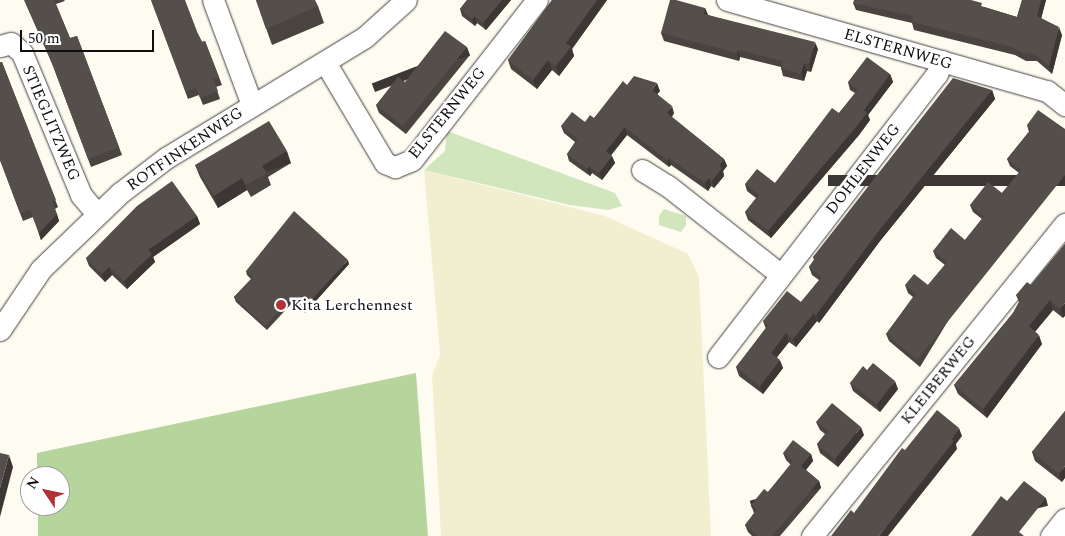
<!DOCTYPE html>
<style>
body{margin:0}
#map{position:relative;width:1065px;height:536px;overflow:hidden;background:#fefbf0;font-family:Spectral,serif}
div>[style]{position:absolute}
.farmland>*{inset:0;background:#f2efd1}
.green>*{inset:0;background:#d1e6bc}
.forest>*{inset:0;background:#b5d59c}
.roads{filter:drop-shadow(0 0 1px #414141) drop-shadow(0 0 1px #414141)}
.minor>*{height:21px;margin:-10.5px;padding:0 10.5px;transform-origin:10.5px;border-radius:10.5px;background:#fff}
.wall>*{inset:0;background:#494440}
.shaded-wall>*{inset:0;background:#3c3734;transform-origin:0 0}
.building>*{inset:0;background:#554f4b}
.dots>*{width:14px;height:14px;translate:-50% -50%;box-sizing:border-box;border:2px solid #fff;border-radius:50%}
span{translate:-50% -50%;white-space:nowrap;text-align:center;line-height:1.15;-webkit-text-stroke:5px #fff;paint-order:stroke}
.street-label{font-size:16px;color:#0e0e0e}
.poi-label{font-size:16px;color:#0e0e0e}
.left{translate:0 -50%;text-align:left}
.north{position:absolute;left:20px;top:466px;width:50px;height:50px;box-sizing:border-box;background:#fff;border:1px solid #9f9f9f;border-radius:50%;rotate:304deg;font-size:14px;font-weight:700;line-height:20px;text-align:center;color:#0e0e0e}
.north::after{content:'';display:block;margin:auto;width:18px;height:22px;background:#b33036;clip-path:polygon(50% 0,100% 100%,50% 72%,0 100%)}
.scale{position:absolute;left:20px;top:30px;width:134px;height:22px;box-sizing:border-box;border:2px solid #0e0e0e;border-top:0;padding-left:6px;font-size:15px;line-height:18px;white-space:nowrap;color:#0e0e0e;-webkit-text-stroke:4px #fff;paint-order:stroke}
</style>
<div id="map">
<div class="farmland">
<i style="clip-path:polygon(424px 170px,605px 216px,688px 254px,699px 277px,711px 536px,441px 536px,432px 376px,440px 355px)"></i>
</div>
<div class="green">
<i style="clip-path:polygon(447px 131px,615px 193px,622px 206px,608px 210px,570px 205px,424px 170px,445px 151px)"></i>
<i style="clip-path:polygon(664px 209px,686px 216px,686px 225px,681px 232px,659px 225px,659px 216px)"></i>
</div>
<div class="forest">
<i style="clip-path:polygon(416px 373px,428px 536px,38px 536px,38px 506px,60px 506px,60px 476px,37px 476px,37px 453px)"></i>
</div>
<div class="roads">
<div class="minor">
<i style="left:213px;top:0;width:112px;rotate:69.6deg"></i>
<i style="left:727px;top:0;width:333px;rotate:15.9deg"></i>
<i style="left:1047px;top:91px;width:23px;rotate:38deg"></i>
<i style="left:0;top:46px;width:11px;rotate:-15deg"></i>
<i style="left:11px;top:43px;width:15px;rotate:42deg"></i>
<i style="left:22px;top:53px;width:154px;rotate:67.4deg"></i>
<i style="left:81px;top:195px;width:23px;rotate:50deg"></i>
<i style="left:325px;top:62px;width:117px;rotate:59.3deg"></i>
<i style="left:385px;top:163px;width:11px;rotate:22deg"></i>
<i style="left:395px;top:167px;width:18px;rotate:-22deg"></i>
<i style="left:412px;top:160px;width:203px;rotate:-52deg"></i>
<i style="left:642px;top:170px;width:31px;rotate:32deg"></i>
<i style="left:668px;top:186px;width:142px;rotate:38.2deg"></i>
<i style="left:0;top:330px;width:73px;rotate:-56.1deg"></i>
<i style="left:41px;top:269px;width:110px;rotate:-43.9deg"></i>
<i style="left:120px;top:193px;width:58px;rotate:-37.3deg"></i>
<i style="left:166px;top:158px;width:233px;rotate:-31.3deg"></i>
<i style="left:365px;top:37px;width:55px;rotate:-42.1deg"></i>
<i style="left:718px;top:357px;width:358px;rotate:-52.3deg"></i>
<i style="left:937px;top:74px;width:14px;rotate:-69deg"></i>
<i style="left:812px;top:536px;width:402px;rotate:-51deg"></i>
<i style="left:1051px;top:536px;width:22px;rotate:-51deg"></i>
</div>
</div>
<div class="wall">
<i style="clip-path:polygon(24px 0,64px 0,65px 1px,56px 4px,70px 38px,77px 36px,122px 155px,91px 167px,53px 66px)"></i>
<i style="clip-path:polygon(151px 0,198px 34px,202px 42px,205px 41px,222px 85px,216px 87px,220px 99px,203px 105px,199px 95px,188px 99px)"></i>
<i style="clip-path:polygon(256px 0,318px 6px,324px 23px,272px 45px)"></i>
<i style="clip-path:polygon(467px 0,511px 0,486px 30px,477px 23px,475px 26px,462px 16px,460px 9px)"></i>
<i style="clip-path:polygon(552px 0,607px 0,572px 49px,574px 56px,559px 76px,552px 70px,537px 89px,511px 69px,508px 60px)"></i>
<i style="clip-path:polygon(1022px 0,1046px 0,1041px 18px,1062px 35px,1052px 74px,1037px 61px,1026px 61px,1015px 55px,914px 30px,912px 23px,856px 10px,853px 3px,984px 7px,1017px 17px)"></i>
<i style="clip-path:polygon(705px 8px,708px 15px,818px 49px,811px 72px,807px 71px,804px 81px,783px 76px,781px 68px,781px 67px,740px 57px,739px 61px,664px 41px,661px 33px)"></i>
<i style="clip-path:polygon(470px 55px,406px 134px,379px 113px,376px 105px,405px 82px)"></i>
<i style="clip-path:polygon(2px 62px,58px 207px,55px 209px,59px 221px,41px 240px,33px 217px,23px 221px,0 160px)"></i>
<i style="clip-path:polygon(890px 74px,893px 82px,868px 115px,870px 120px,859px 135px,771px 238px,748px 220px,745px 212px,756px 198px,747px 191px,745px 184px,775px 183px,839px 113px,855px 93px,850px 90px,848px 82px)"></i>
<i style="clip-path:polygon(627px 85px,660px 91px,657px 94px,674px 113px,672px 117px,724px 159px,727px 166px,723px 171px,724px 176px,714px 188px,711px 186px,708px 191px,671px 165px,669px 167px,627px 135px,611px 155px,615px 163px,602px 180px,592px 173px,590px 176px,569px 161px,567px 154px,575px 142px,564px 133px,561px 126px,585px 122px,594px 118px)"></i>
<i style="clip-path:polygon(992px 90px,995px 99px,880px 241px,819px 323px,817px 321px,796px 347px,789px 342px,777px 357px,783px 368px,763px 394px,739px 376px,736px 367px,766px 329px,763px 321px,801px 302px,819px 280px,812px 275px,809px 267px,814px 260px,813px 257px)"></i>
<i style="clip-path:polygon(1027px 125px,1065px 129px,920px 367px,889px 341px,886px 334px,913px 297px,908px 293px,905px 285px,928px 285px,945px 265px,936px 258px,933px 251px,965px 240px,982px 219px,973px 212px,970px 205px,1002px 193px,1019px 173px,1010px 166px,1007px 159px,1029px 132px)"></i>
<i style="clip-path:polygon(291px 163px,268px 177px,271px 185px,251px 197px,247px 190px,218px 208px,200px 177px,195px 165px)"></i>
<i style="clip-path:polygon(197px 216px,200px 224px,153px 257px,155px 262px,127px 289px,112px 275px,105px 282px,89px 266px,86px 258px)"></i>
<i style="clip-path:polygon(1065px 244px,1063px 318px,1053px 310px,1035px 332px,1042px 344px,987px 418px,958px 394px,954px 385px,1013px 313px,1019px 302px,1016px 295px,1031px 285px)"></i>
<i style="clip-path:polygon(349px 264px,305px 313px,293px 302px,267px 330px,236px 302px,234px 297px,251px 279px,247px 275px,246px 271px)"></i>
<i style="clip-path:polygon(867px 370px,898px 389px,880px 412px,853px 391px,850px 383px)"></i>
<i style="clip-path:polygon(1065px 411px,1062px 482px,1035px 461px,1032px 452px)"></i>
<i style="clip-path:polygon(816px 422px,864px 435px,838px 467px,820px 453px,817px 444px,825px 434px,820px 430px)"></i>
<i style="clip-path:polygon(783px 453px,811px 454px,813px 461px,806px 470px,819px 481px,821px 488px,780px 536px,752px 536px,748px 532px,745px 525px,754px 513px,751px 505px,768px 492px,791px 465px,786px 460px)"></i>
</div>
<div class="shaded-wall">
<i style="clip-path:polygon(502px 0,511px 0,486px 30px,483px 23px)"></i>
<i style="clip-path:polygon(597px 0,607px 0,572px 49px,574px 56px,559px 76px,556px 66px,566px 43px)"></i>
<i style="clip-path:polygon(1041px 0,1046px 0,1040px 23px,1037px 16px)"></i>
<i style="clip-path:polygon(705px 8px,708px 15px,704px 14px)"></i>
<i style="clip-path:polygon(475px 16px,477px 23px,475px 26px,472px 19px)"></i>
<i style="clip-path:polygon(1059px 27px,1062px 35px,1052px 74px,1049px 66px)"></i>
<i style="clip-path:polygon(815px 42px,818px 49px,811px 72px,809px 64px)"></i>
<i style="left:467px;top:47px;width:9px;height:102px;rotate:69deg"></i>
<i style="clip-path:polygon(738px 50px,740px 57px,739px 61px,737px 53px)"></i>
<i style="clip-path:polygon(548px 60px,552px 70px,537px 89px,533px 80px)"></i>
<i style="clip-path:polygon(804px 63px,807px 71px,804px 81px,801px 74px)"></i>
<i style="clip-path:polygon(890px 74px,893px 82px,868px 115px,870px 120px,859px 135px,771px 238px,768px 231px,864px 110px)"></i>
<i style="clip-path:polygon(657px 83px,660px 91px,654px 98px,652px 90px)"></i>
<i style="clip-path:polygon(992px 90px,995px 99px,880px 241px,819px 323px,816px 315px,877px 233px)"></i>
<i style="clip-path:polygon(672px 106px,674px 113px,669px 120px,667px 113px)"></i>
<i style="clip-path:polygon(625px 127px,627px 135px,609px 158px,606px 151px)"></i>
<i style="left:287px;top:151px;width:13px;height:29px;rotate:72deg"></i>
<i style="clip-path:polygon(612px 156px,615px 163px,602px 180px,599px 173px)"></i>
<i style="clip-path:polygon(669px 158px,671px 165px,669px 167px,667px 160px)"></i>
<i style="clip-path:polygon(724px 159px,727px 166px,723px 171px,724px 176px,714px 188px,712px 181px,719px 166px)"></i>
<i style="clip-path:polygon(589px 166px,592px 173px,590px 176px,587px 169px)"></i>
<i style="left:1065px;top:175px;width:11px;height:237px;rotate:90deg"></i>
<i style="clip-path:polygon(242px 178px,247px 190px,218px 208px,214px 196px)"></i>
<i style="clip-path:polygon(709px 178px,711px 186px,708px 191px,705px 183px)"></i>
<i style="clip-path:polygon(57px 214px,59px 221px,41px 240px,39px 233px)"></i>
<i style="clip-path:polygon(197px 216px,200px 224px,153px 257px,155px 262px,127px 289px,124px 281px,148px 250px)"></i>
<i style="clip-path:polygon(348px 260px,349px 264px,305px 313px,303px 309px)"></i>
<i style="clip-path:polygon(109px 267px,112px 275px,105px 282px,102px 274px)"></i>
<i style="left:291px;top:298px;width:4px;height:38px;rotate:63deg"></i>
<i style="clip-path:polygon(1050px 300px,1053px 310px,1032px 335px,1029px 326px)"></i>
<i style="clip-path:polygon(1065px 303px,1065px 316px,1063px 318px,1060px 309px)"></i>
<i style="clip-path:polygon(814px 313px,817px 321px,796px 347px,793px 339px)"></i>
<i style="clip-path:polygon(786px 333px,789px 342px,774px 361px,771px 353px)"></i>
<i style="clip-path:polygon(1039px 335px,1042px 344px,987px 418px,983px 409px)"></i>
<i style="clip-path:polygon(780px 360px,783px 368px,763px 394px,760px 386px)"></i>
<i style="clip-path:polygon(895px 381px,898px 389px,880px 412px,877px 404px)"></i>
<i style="clip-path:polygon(861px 427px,864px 435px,838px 467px,835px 459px)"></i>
<i style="clip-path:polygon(959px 428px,962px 436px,956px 444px,957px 449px,888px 536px,879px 536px)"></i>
<i style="clip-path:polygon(811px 454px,813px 461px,803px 473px,801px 466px)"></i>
<i style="clip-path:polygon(9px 455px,13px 467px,0 517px,0 488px)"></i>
<i style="clip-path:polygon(1065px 466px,1065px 478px,1062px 482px,1059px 474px)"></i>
<i style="left:819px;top:481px;width:7px;height:72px;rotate:74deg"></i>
<i style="left:1046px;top:498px;width:8px;height:43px;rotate:76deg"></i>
</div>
<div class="building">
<i style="clip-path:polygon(25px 0,54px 0,70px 38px,77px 36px,119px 147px,88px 159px,50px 58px)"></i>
<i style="clip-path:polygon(151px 0,185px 0,198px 34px,202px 42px,205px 41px,219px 77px,213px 79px,218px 91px,200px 98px,196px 87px,186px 92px)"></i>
<i style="clip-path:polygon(256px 0,315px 0,318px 6px,266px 29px)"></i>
<i style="clip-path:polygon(467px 0,502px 0,483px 23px,475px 16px,472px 19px,460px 9px)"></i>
<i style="clip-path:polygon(552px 0,597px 0,566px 43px,571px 47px,556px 66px,548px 60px,533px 80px,508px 60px)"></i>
<i style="clip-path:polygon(670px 0,676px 0,705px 8px,704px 14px,815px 42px,809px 64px,804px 63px,801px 74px,781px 68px,783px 61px,738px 50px,737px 53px,661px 33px)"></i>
<i style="clip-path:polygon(854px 0,971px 0,982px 3px,981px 6px,1017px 17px,1022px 0,1041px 0,1037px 16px,1059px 27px,1049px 66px,1034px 54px,1023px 53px,1012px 47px,912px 22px,913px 16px,853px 3px)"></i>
<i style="clip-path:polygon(445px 31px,467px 47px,403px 126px,376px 105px,398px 77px,405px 82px)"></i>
<i style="clip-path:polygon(867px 57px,890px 74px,864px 110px,867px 113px,856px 127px,768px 231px,745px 212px,759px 195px,745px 184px,757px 169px,775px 183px,832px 108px,839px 113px,858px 90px,848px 82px)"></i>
<i style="clip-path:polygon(0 62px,2px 62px,56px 200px,52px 201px,57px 214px,39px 233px,30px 210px,20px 213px,0 160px)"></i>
<i style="clip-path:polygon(634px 76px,657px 83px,652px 90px,672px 106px,667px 113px,724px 159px,719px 166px,722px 168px,712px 181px,709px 178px,705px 183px,669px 158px,667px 160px,625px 127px,606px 151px,612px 156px,599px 173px,589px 166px,587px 169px,567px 154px,578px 139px,561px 126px,572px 112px,585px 122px,590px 115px,594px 118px,623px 81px,627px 85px)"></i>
<i style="clip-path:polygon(953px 78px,992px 90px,877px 233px,816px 315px,814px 313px,793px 339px,786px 333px,771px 353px,780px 360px,760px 386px,736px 367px,768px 325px,763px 321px,787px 291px,801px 302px,822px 277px,809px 267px,815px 258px,813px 257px)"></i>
<i style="clip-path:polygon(1038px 110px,1065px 129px,1065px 175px,917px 360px,886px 334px,916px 294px,905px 285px,914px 274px,928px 285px,947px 262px,933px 251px,951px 228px,965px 240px,984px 216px,970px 205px,988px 182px,1002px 193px,1021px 170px,1007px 159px,1031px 129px,1027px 125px)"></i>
<i style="clip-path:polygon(269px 121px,287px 151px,262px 166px,267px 173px,246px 185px,242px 178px,214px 196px,195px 165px)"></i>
<i style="clip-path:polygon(172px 181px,197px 216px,148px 250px,152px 254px,124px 281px,109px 267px,102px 274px,86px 258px,137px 206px)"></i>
<i style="clip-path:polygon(294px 211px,348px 260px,303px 309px,291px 298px,265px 326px,234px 297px,253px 277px,246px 271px)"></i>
<i style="clip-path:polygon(1065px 244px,1065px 303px,1060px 309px,1050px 300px,1029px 326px,1039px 335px,983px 409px,954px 385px,1013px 313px,1021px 299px,1016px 295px,1027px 282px,1031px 285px)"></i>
<i style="clip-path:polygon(873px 363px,895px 381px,877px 404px,850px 383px,863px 366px,867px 370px)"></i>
<i style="clip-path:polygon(832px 403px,861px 427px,835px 459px,817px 444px,828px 431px,816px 422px)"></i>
<i style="clip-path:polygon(937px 410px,959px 428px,952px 439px,954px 441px,879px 536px,831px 536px,851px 510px,854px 513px,902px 448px,905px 450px)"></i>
<i style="clip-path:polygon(1065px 411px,1065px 466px,1059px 474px,1032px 452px)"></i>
<i style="clip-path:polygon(793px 440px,811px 454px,801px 466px,819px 481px,772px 536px,758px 536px,745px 525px,757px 510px,751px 505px,764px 489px,768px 492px,793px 461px,783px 453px)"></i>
<i style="clip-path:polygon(0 453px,9px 455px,0 488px)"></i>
<i style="clip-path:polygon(1024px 481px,1046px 498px,1019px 532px,1024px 536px,971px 536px,1001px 496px,1007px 501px)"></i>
</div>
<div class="dots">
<i style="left:281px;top:305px;background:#b33036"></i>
</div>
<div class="street-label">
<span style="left:898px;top:49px;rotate:16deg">ELSTERNWEG</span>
<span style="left:447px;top:113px;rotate:-51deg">ELSTERNWEG</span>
<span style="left:51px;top:123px;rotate:67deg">STIEGLITZWEG</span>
<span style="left:185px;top:149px;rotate:-34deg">ROTFINKENWEG</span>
<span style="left:863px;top:169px;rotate:-52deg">DOHLENWEG</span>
<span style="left:938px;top:380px;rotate:-51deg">KLEIBERWEG</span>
</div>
<div class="poi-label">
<span class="left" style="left:291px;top:305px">Kita Lerchennest</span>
</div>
<div class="north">N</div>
<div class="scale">50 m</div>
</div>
